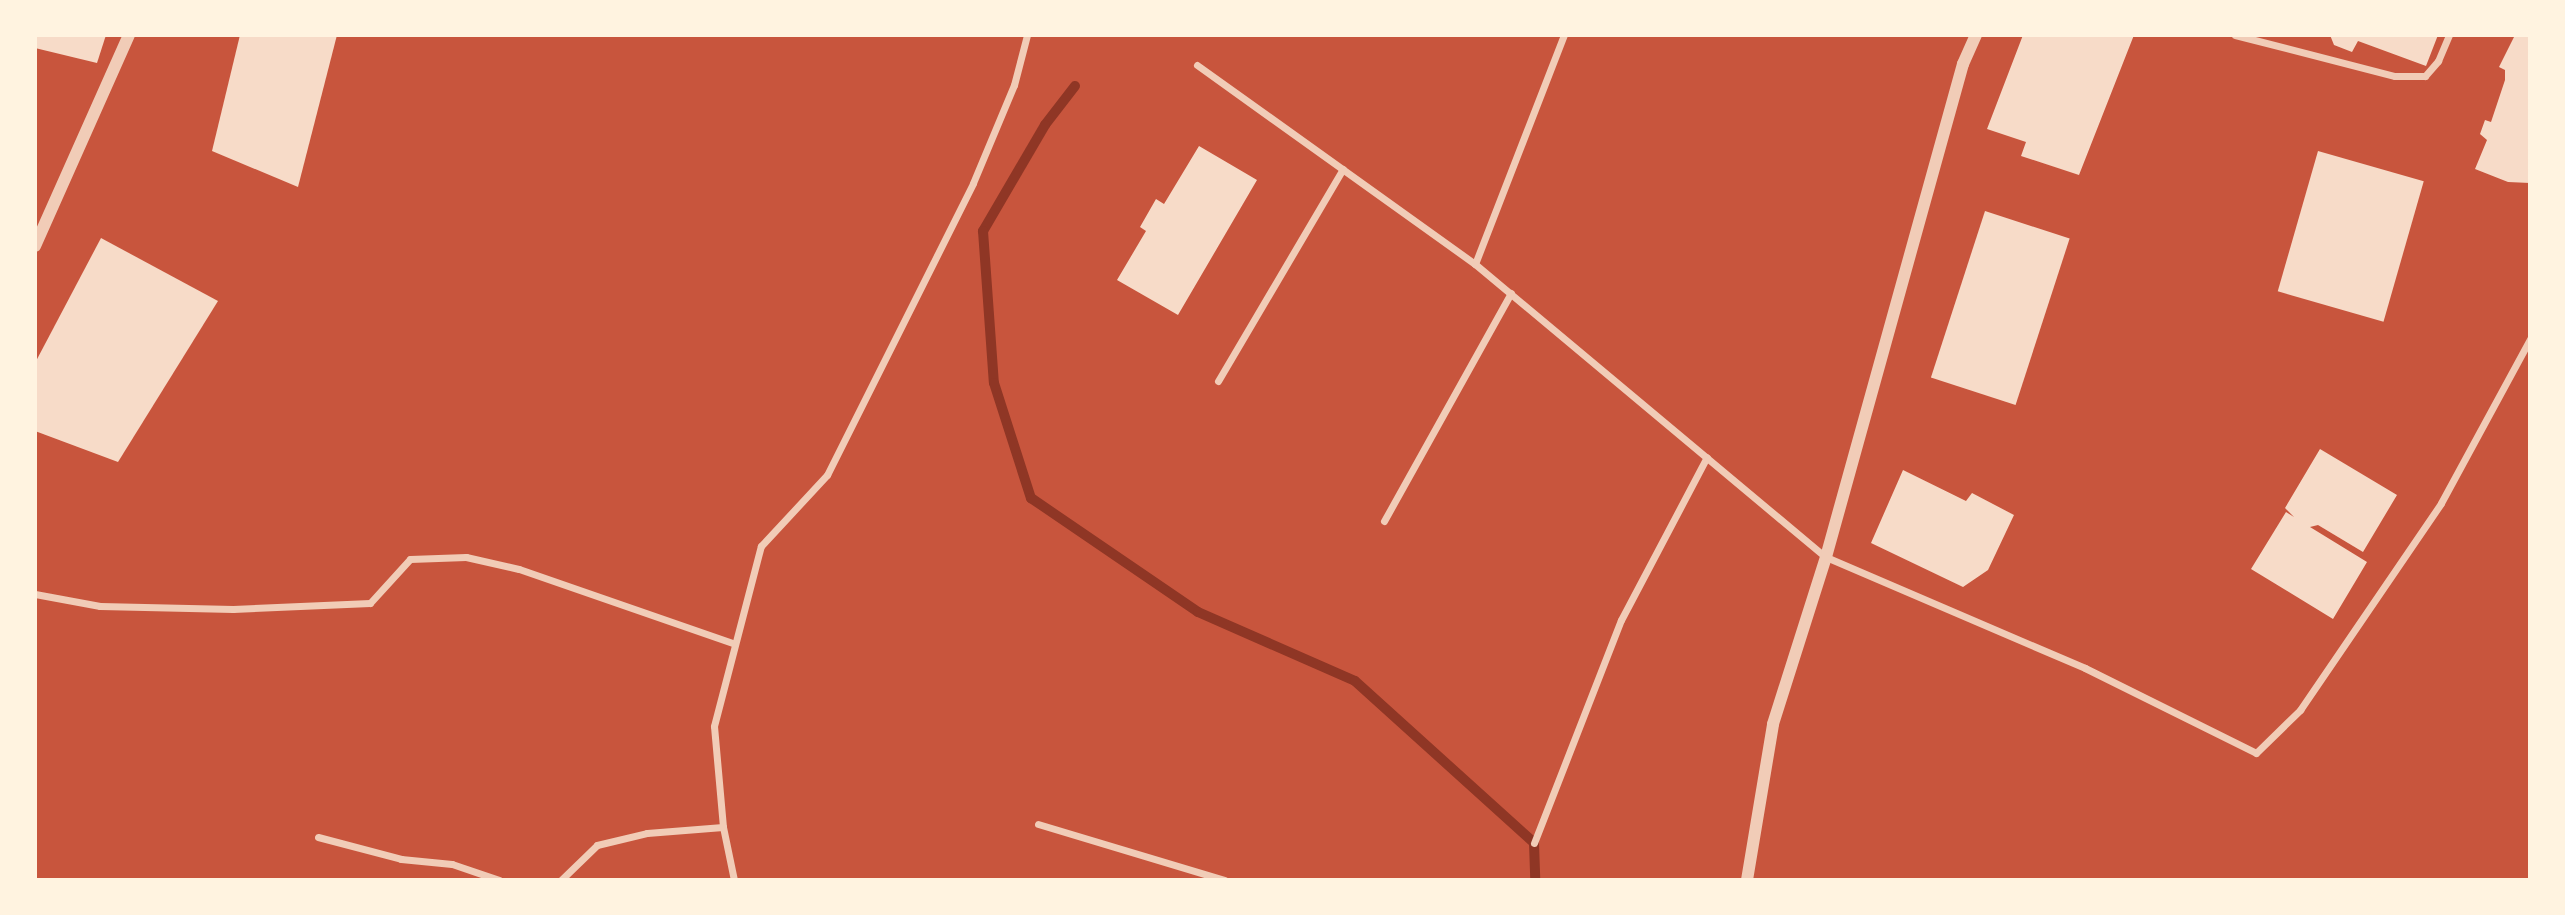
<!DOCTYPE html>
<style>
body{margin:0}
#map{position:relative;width:2565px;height:915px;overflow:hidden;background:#c8553d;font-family:"Source Sans 3",sans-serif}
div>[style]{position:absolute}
.stream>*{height:10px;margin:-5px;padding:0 5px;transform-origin:5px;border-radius:5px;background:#8f3625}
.building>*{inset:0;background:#f7dbc8;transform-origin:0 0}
.minor>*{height:7px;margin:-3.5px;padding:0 3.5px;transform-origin:3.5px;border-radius:3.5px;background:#f1ccb7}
.tertiary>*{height:12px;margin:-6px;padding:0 6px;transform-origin:6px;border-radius:6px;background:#f1ccb7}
span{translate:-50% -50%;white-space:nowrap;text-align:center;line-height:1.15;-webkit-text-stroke:7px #fff3e0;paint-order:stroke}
.frame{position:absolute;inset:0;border:37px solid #fff3e0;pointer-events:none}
</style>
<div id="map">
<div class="stream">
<i style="left:1075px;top:86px;width:49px;rotate:127.6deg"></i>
<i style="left:1045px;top:125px;width:123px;rotate:120.3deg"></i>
<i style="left:983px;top:231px;width:152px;rotate:85.9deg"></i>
<i style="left:994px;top:383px;width:121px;rotate:72.2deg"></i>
<i style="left:1031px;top:498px;width:202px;rotate:34.3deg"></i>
<i style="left:1198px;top:612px;width:171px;rotate:23.7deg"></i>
<i style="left:1355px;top:681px;width:241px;rotate:42.1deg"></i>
<i style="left:1534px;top:843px;width:37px;rotate:88deg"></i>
</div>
<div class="building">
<i style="clip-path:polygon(35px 35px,106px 35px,97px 63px,35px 48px)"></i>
<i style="clip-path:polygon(240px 35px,337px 35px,298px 187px,212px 151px)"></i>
<i style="clip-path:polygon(2023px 35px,2134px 35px,2079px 175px,2021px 156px,2026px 142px,1987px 129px)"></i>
<i style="clip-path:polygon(2330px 35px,2438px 35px,2426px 66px,2358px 41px,2352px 52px,2334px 45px)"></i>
<i style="clip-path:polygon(2515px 35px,2530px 35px,2530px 183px,2508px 182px,2475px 169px,2487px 140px,2480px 134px,2485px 120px,2491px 122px,2505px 80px,2505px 70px,2499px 67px)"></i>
<i style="clip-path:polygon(1199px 146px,1257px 180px,1178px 315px,1117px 280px,1146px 231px,1140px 227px,1156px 199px,1164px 204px)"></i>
<i style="left:2318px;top:151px;width:110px;height:146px;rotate:16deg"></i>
<i style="left:1985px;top:211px;width:89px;height:175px;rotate:18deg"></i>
<i style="clip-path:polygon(101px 238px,218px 301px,118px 462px,35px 431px,35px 363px)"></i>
<i style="clip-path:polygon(2320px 449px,2397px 495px,2363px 552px,2318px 525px,2310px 527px,2367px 562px,2333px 619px,2251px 569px,2286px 512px,2294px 517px,2285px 508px)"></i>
<i style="clip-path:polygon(1903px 470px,1966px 501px,1972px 493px,2014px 515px,1988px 570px,1963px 587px,1871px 543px)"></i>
</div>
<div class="minor">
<i style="left:2235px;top:35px;width:165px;rotate:14.4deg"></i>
<i style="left:2395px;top:76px;width:30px"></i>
<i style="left:2425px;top:76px;width:20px;rotate:-49deg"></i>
<i style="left:2438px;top:61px;width:28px;rotate:-67deg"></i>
<i style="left:1197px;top:65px;width:342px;rotate:35.6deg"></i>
<i style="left:1475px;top:264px;width:457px;rotate:39.9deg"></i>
<i style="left:1826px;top:557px;width:282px;rotate:23.2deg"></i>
<i style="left:2085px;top:668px;width:191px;rotate:26.4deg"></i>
<i style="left:2256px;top:753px;width:62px;rotate:-44.3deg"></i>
<i style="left:2300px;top:710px;width:250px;rotate:-55.7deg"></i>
<i style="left:2441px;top:503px;width:187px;rotate:-61.5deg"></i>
<i style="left:1475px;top:264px;width:246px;rotate:-68.8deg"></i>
<i style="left:1218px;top:381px;width:246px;rotate:-59.5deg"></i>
<i style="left:1384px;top:521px;width:261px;rotate:-60.9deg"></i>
<i style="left:35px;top:594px;width:66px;rotate:10.5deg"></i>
<i style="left:100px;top:606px;width:133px;rotate:1.3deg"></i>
<i style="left:233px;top:609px;width:137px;rotate:-2.5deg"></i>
<i style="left:370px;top:603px;width:59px;rotate:-47.7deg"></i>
<i style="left:410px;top:559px;width:56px;rotate:-2deg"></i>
<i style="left:466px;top:557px;width:54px;rotate:12.8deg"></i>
<i style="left:519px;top:569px;width:226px;rotate:19.1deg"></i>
<i style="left:1038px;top:824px;width:195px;rotate:16.7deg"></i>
<i style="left:318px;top:837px;width:86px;rotate:14.8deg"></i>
<i style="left:401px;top:859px;width:51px;rotate:5.6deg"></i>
<i style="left:452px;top:864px;width:50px;rotate:18.8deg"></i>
<i style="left:1534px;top:843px;width:239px;rotate:-68.7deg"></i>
<i style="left:1621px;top:620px;width:184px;rotate:-62.2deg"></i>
<i style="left:561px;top:880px;width:50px;rotate:-44.2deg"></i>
<i style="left:597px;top:845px;width:51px;rotate:-13.5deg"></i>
<i style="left:647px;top:833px;width:76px;rotate:-4.5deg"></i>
<i style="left:734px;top:880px;width:54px;rotate:-101.7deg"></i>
<i style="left:723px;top:827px;width:101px;rotate:-95.1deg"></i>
<i style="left:714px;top:726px;width:186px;rotate:-75.4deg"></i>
<i style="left:761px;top:546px;width:97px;rotate:-47.1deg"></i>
<i style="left:827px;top:475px;width:326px;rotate:-63.4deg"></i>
<i style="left:973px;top:183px;width:106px;rotate:-67.3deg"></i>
<i style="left:1014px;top:85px;width:52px;rotate:-75.4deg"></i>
</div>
<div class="tertiary">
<i style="left:35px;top:246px;width:231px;rotate:-66deg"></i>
<i style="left:1747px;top:880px;width:158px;rotate:-80.5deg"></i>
<i style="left:1773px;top:724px;width:175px;rotate:-72.4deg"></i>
<i style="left:1826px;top:557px;width:512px;rotate:-74.47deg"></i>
<i style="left:1963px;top:64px;width:32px;rotate:-66deg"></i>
</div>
<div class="frame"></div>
</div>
